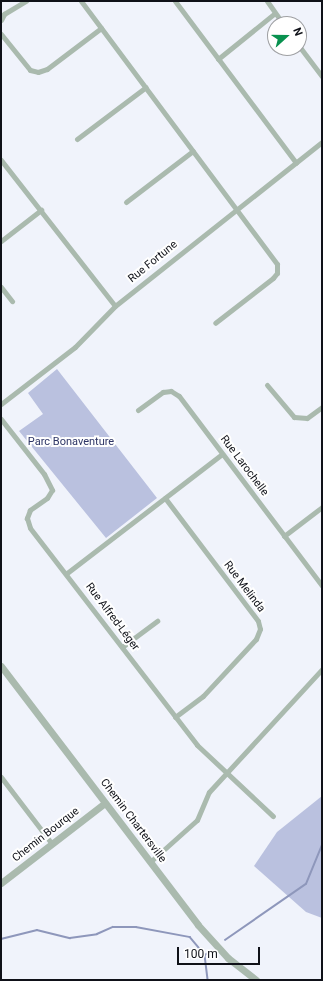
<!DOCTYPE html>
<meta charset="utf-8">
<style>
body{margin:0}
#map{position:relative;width:323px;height:981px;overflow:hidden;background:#f0f3fb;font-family:Roboto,sans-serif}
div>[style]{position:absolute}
.green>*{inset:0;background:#bac1df}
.stream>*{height:1.5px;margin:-0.75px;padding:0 0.75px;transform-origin:0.75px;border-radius:0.75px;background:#8e97bb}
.minor>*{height:5px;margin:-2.5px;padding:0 2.5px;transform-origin:2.5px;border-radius:2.5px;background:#aabaae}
.tertiary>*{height:7px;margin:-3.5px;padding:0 3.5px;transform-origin:3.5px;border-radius:3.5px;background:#aabaae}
span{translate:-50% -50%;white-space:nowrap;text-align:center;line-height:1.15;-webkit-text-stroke:4px #fff;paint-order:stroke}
.street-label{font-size:11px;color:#0f1118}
.park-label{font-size:11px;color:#2d3565}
.frame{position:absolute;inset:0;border:2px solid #0f1118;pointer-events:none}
.north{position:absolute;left:267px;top:16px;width:40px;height:40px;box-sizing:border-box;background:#fff;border:1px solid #9fa0a3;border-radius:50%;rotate:69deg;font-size:11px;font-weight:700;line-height:16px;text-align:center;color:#0f1118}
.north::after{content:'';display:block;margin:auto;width:14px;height:18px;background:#08914f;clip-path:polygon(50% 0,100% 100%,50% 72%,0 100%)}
.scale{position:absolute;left:177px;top:947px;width:83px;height:18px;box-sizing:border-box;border:2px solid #0f1118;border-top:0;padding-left:5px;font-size:12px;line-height:14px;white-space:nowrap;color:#0f1118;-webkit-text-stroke:3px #fff;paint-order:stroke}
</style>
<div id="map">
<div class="green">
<i style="clip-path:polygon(57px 369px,157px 498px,106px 538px,19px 431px,43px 414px,28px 393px)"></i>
<i style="clip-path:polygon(322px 796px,322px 918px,306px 912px,254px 866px,277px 832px)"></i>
</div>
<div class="stream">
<i style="left:1px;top:939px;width:37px;rotate:-14deg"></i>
<i style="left:37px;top:930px;width:34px;rotate:14deg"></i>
<i style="left:70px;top:938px;width:27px;rotate:-8deg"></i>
<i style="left:97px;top:934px;width:17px;rotate:-24deg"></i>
<i style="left:113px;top:927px;width:23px"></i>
<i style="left:136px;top:927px;width:55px;rotate:10.5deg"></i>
<i style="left:190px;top:937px;width:23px;rotate:50deg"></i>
<i style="left:205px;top:955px;width:25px;rotate:83deg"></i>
<i style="left:225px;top:940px;width:98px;rotate:-34.7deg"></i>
<i style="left:306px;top:884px;width:42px;rotate:-67.7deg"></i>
<i style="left:205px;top:955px;width:6px;rotate:-31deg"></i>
</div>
<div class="minor">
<i style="left:81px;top:1px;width:328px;rotate:53.3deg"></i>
<i style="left:277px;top:264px;width:9px;rotate:90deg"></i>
<i style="left:277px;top:273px;width:6px;rotate:129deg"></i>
<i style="left:273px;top:278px;width:73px;rotate:142.2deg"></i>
<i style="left:175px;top:1px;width:202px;rotate:53.2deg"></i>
<i style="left:267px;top:1px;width:28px;rotate:55deg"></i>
<i style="left:1px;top:20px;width:7px;rotate:-63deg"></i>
<i style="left:4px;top:14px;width:26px;rotate:-31deg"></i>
<i style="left:1px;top:34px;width:46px;rotate:51.1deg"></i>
<i style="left:30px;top:70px;width:8px;rotate:14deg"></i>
<i style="left:38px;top:72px;width:9px;rotate:-18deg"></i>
<i style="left:47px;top:69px;width:68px;rotate:-37.2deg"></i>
<i style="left:299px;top:46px;width:38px;rotate:53deg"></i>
<i style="left:218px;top:59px;width:73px;rotate:-38.9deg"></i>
<i style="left:77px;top:139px;width:86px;rotate:-37deg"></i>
<i style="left:1px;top:160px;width:185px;rotate:52deg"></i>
<i style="left:126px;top:202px;width:84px;rotate:-37.3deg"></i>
<i style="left:1px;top:241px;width:51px;rotate:-37.8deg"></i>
<i style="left:1px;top:287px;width:18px;rotate:52deg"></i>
<i style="left:267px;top:385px;width:42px;rotate:49.8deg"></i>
<i style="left:294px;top:417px;width:13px;rotate:4deg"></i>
<i style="left:307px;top:418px;width:19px;rotate:-36deg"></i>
<i style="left:1px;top:404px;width:93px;rotate:-37.6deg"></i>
<i style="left:75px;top:347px;width:57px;rotate:-45.7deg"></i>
<i style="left:115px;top:306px;width:264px;rotate:-38.4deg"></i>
<i style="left:138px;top:410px;width:31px;rotate:-36deg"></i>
<i style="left:163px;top:392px;width:8px;rotate:-7deg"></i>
<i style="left:171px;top:391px;width:9px;rotate:32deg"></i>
<i style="left:179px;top:396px;width:238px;rotate:53deg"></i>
<i style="left:1px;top:419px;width:70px;rotate:52deg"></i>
<i style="left:44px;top:474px;width:18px;rotate:63deg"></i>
<i style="left:52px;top:490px;width:9px;rotate:122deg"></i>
<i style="left:47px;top:498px;width:21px;rotate:145deg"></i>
<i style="left:30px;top:510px;width:9px;rotate:111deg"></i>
<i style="left:27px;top:518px;width:10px;rotate:73deg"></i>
<i style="left:30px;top:528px;width:274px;rotate:52.4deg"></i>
<i style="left:197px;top:745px;width:104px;rotate:43.1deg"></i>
<i style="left:165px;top:498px;width:154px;rotate:52.9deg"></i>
<i style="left:258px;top:621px;width:8px;rotate:76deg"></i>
<i style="left:260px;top:629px;width:11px;rotate:112deg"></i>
<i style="left:256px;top:639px;width:78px;rotate:132.9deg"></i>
<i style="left:203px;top:696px;width:35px;rotate:143deg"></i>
<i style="left:284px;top:536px;width:48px;rotate:-37.3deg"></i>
<i style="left:67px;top:573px;width:195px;rotate:-37.5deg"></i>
<i style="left:122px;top:647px;width:44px;rotate:-36.6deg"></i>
<i style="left:1px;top:777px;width:84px;rotate:52.7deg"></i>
<i style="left:150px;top:862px;width:63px;rotate:-41.8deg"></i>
<i style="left:197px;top:820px;width:30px;rotate:-67deg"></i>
<i style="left:209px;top:792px;width:167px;rotate:-47.4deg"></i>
</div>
<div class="tertiary">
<i style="left:1px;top:666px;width:325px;rotate:52.7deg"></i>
<i style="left:198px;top:925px;width:45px;rotate:47.7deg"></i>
<i style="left:228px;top:958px;width:36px;rotate:38deg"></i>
<i style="left:1px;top:883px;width:131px;rotate:-37.6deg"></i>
</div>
<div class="street-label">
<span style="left:153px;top:262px;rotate:-39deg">Rue Fortune</span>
<span style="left:244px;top:466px;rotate:53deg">Rue Larochelle</span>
<span style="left:244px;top:587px;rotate:53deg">Rue Melinda</span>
<span style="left:112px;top:617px;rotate:53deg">Rue Alfred-Léger</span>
<span style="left:133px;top:821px;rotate:53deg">Chemin Chartersville</span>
<span style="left:46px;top:835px;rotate:-38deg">Chemin Bourque</span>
</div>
<div class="park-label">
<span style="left:71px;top:442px">Parc Bonaventure</span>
</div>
<div class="frame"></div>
<div class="north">N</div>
<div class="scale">100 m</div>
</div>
